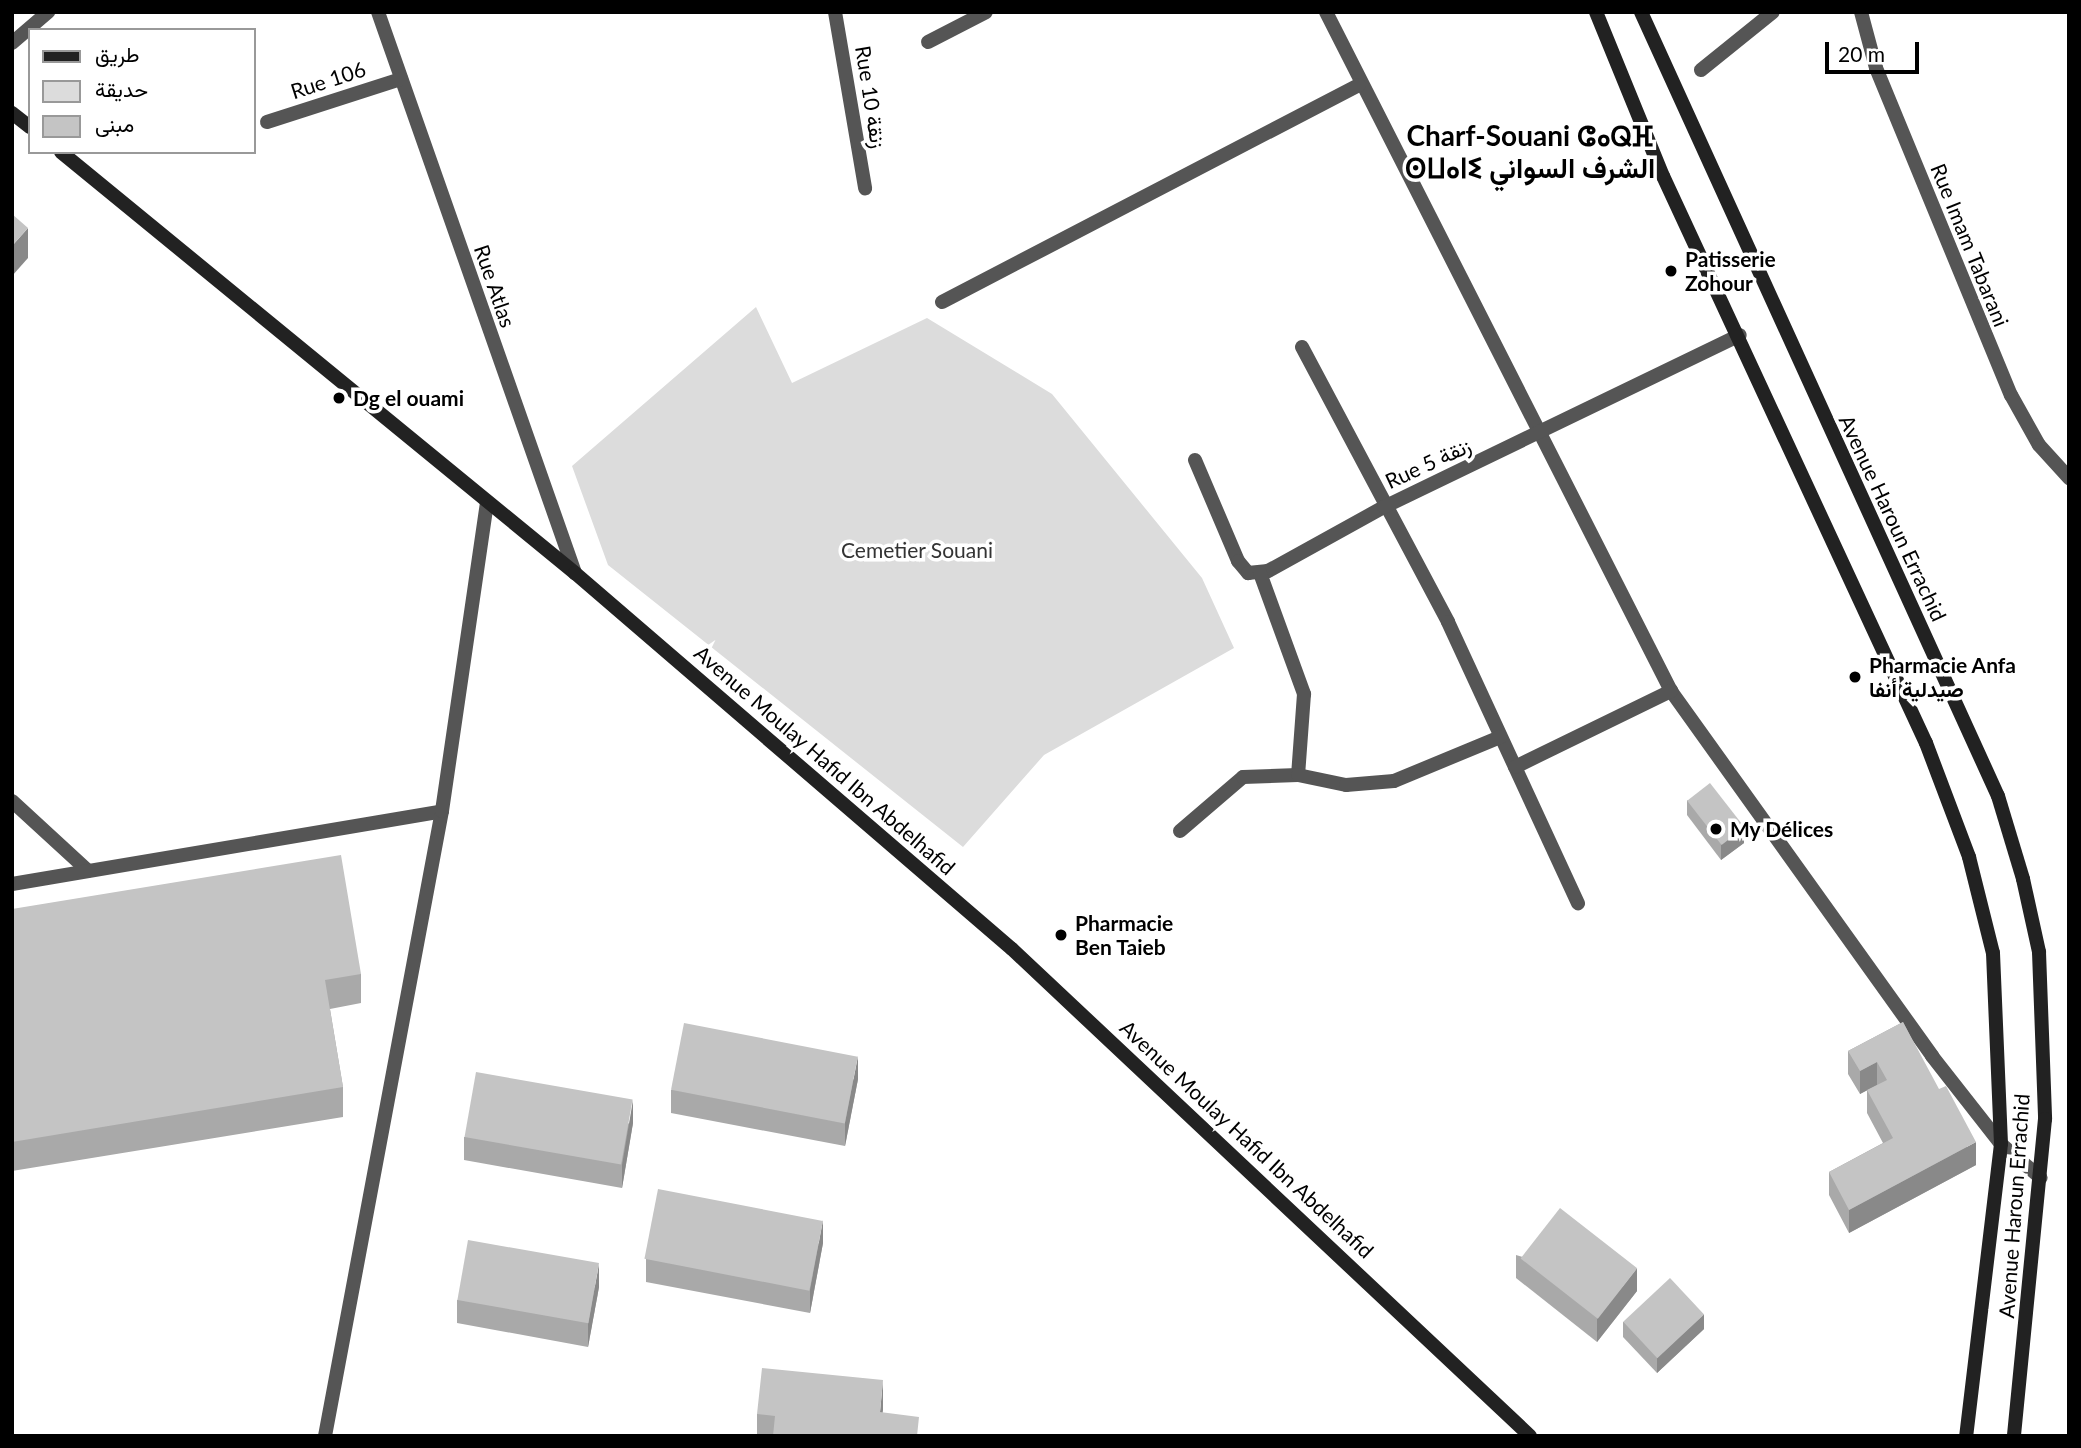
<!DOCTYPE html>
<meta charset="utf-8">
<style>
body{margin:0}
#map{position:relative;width:2081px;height:1448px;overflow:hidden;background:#fff;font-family:Lato,Vazirmatn,"Noto Sans Tifinagh",sans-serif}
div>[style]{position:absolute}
.green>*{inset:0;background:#dcdcdc}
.street>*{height:14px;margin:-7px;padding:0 7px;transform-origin:7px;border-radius:7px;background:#555}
.secondary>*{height:14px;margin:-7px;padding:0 7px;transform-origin:7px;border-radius:7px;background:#222}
.wall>*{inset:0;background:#a9a9a9}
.shaded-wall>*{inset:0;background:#898989}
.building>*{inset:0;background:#c4c4c4;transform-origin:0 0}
.dots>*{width:19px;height:19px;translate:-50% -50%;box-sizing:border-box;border:4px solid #fff;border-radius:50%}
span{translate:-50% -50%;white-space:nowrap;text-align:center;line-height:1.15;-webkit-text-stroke:7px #fff;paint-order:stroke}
.street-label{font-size:21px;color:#000}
.poi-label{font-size:21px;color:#000;font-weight:700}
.left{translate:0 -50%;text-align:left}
.park-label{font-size:21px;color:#333}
.district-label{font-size:28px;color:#000;font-weight:700}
.frame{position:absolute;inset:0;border:14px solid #000;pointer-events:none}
.legend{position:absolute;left:28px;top:28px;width:228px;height:126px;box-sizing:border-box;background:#fff;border:2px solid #999;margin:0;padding:9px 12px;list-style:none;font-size:21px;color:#000}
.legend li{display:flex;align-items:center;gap:14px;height:35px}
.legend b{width:35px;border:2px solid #999}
.scale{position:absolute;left:1825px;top:42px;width:94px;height:32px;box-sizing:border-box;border:4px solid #000;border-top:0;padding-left:9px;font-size:21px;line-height:24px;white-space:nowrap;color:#000;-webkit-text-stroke:5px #fff;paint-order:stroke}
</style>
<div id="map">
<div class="green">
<i style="clip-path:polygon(756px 307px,792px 383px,927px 318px,1052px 394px,1202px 578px,1234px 648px,1044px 755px,963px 847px,608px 565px,572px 466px)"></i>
</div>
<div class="street">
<i style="left:378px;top:12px;width:595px;rotate:70.65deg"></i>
<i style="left:835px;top:12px;width:179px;rotate:80.3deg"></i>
<i style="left:1326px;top:12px;width:762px;rotate:63.06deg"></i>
<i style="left:1671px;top:691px;width:449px;rotate:54.4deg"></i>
<i style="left:1932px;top:1056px;width:112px;rotate:51.9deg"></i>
<i style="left:2001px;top:1144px;width:52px;rotate:40.4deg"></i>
<i style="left:1861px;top:12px;width:58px;rotate:75deg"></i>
<i style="left:1876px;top:68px;width:354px;rotate:67.6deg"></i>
<i style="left:2011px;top:395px;width:57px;rotate:60.8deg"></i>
<i style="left:2039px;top:445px;width:45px;rotate:47.7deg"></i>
<i style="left:928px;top:42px;width:65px;rotate:-27.3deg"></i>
<i style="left:12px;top:43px;width:48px;rotate:-40.7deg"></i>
<i style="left:1701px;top:70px;width:92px;rotate:-38.9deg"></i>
<i style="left:267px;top:122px;width:141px;rotate:-17.8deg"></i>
<i style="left:942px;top:302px;width:470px;rotate:-27.5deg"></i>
<i style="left:1302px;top:347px;width:311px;rotate:62deg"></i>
<i style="left:1448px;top:622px;width:310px;rotate:65.2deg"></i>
<i style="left:1195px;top:460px;width:110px;rotate:66.9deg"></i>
<i style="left:1238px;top:561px;width:16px;rotate:50deg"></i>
<i style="left:1248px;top:573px;width:20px;rotate:-6deg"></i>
<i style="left:1268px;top:571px;width:132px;rotate:-28.9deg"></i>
<i style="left:1384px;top:507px;width:395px;rotate:-25.8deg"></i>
<i style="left:1260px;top:573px;width:129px;rotate:70deg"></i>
<i style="left:1304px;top:694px;width:81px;rotate:94.2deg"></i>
<i style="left:1515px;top:767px;width:174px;rotate:-26deg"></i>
<i style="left:12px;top:801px;width:103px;rotate:42.6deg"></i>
<i style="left:1180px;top:831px;width:83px;rotate:-40.6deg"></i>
<i style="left:1243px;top:777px;width:55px;rotate:-2.1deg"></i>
<i style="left:1298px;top:775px;width:49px;rotate:11.8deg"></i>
<i style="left:1346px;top:785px;width:48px;rotate:-4.8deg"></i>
<i style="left:1394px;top:781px;width:115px;rotate:-22.5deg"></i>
<i style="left:12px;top:884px;width:436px;rotate:-9.6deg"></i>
<i style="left:325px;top:1436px;width:636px;rotate:-79.4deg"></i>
<i style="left:442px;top:811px;width:310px;rotate:-81.7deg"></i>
</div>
<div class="secondary">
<i style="left:1596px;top:12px;width:177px;rotate:67.8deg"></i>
<i style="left:1663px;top:176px;width:625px;rotate:65.12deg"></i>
<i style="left:1926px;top:743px;width:122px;rotate:69.3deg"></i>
<i style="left:1969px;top:857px;width:99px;rotate:76deg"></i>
<i style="left:1993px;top:953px;width:191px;rotate:87.6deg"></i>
<i style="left:2001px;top:1144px;width:294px;rotate:96.8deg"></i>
<i style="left:1641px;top:12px;width:861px;rotate:65.52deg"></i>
<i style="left:1998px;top:796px;width:87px;rotate:73.2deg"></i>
<i style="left:2023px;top:879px;width:75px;rotate:77.6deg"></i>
<i style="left:2039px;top:952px;width:167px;rotate:87.9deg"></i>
<i style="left:2045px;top:1119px;width:319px;rotate:95.6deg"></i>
<i style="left:12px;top:113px;width:23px;rotate:38deg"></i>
<i style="left:61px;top:152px;width:664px;rotate:39.32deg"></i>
<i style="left:575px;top:573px;width:576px;rotate:40.71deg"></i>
<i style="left:1012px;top:949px;width:711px;rotate:43.23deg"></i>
</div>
<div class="wall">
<i style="clip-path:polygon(1687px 800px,1744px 843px,1721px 860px,1687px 815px)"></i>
<i style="clip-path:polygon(12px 909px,361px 974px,361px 1003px,330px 1009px,343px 1087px,343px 1117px,12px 1171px)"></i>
<i style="clip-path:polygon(1903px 1022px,1976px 1165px,1849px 1233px,1829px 1195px,1829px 1172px,1883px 1143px,1867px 1113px,1867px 1090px,1877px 1085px,1860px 1094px,1848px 1074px,1848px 1051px)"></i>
<i style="clip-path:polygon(858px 1079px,845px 1146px,671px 1113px,671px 1090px)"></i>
<i style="clip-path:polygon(633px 1123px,622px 1188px,464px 1160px,464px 1137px)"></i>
<i style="clip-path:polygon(823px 1243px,810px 1313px,646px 1282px,646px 1259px)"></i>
<i style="clip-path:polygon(1516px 1255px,1637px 1291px,1597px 1342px,1516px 1278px)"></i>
<i style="clip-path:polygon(599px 1287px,588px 1347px,457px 1323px,457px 1300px)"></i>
<i style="clip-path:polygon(1623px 1322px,1704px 1329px,1657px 1373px,1623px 1337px)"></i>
<i style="clip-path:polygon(883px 1413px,919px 1436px,757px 1436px,757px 1414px)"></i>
</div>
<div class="shaded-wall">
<i style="clip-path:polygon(28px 228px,28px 258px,12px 276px,12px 246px)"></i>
<i style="clip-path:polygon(1744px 827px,1744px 843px,1721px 860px,1721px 844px)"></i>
<i style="clip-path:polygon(858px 1056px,858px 1079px,845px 1146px,845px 1123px)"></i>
<i style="clip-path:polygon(1877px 1062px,1877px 1085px,1860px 1094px,1860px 1071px)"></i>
<i style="clip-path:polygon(633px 1100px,633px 1123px,622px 1188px,622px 1165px)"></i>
<i style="clip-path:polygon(1976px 1142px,1976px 1165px,1849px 1233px,1849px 1210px)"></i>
<i style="clip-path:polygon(823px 1220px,823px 1243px,810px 1313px,810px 1290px)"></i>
<i style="clip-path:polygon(599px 1264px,599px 1287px,588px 1347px,588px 1324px)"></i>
<i style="clip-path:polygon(1637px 1268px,1637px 1291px,1597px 1342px,1597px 1319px)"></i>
<i style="clip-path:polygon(1704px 1314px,1704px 1329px,1657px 1373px,1657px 1358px)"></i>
<i style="clip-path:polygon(883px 1380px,883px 1410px,880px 1436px,880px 1412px)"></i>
</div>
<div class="building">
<i style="clip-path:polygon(12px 214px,28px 228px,12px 246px)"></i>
<i style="left:1710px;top:783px;width:56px;height:29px;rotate:52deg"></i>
<i style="clip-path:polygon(341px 855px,361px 974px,325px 980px,343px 1087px,12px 1142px,12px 909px)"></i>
<i style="clip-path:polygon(1903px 1022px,1939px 1089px,1946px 1086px,1976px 1142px,1849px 1210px,1829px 1172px,1893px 1138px,1867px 1090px,1887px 1080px,1877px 1062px,1860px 1071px,1848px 1051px)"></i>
<i style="left:684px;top:1023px;width:177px;height:68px;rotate:11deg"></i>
<i style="left:476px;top:1072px;width:159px;height:66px;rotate:10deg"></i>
<i style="left:658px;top:1189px;width:168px;height:71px;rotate:11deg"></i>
<i style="left:1560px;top:1208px;width:98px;height:64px;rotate:38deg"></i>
<i style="left:468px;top:1240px;width:133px;height:61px;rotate:10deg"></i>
<i style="left:1670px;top:1278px;width:50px;height:64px;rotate:47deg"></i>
<i style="clip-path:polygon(762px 1368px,883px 1380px,880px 1412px,919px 1417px,917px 1436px,773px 1436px,775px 1416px,757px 1414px)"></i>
</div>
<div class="dots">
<i style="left:1671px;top:271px;background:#000"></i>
<i style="left:339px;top:398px;background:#000"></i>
<i style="left:1855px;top:677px;background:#000"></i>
<i style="left:1716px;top:829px;background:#000"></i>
<i style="left:1061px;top:935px;background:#000"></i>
</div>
<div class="street-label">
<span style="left:328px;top:80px;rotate:-18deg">Rue 106</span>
<span style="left:871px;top:97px;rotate:81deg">Rue 10 زنقة</span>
<span style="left:1970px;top:245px;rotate:68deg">Rue Imam Tabarani</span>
<span style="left:495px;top:286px;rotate:71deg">Rue Atlas</span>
<span style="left:1428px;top:463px;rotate:-25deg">Rue 5 زنقة</span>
<span style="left:1893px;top:518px;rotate:65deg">Avenue Haroun Errachid</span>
<span style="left:825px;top:760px;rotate:41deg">Avenue Moulay Hafid Ibn Abdelhafid</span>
<span style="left:1247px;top:1139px;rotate:43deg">Avenue Moulay Hafid Ibn Abdelhafid</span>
<span style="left:2014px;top:1206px;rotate:-86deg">Avenue Haroun Errachid</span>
</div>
<div class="poi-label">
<span class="left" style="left:1685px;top:271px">Patisserie<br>Zohour</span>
<span class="left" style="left:353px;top:398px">Dg el ouami</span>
<span class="left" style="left:1869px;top:677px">Pharmacie Anfa<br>صيدلية أنفا</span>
<span class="left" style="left:1730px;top:829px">My Délices</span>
<span class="left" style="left:1075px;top:935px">Pharmacie<br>Ben Taieb</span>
</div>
<div class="park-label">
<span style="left:917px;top:550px">Cemetier Souani</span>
</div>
<div class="district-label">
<span style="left:1530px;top:151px">Charf-Souani ⵛⴰⵕⴼ<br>ⵙⵡⴰⵏⵉ الشرف السواني</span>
</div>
<div class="frame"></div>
<ul class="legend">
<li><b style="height:9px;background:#222"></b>طريق</li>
<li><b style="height:19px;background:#dcdcdc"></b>حديقة</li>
<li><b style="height:19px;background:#c4c4c4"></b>مبنى</li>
</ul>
<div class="scale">20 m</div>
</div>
